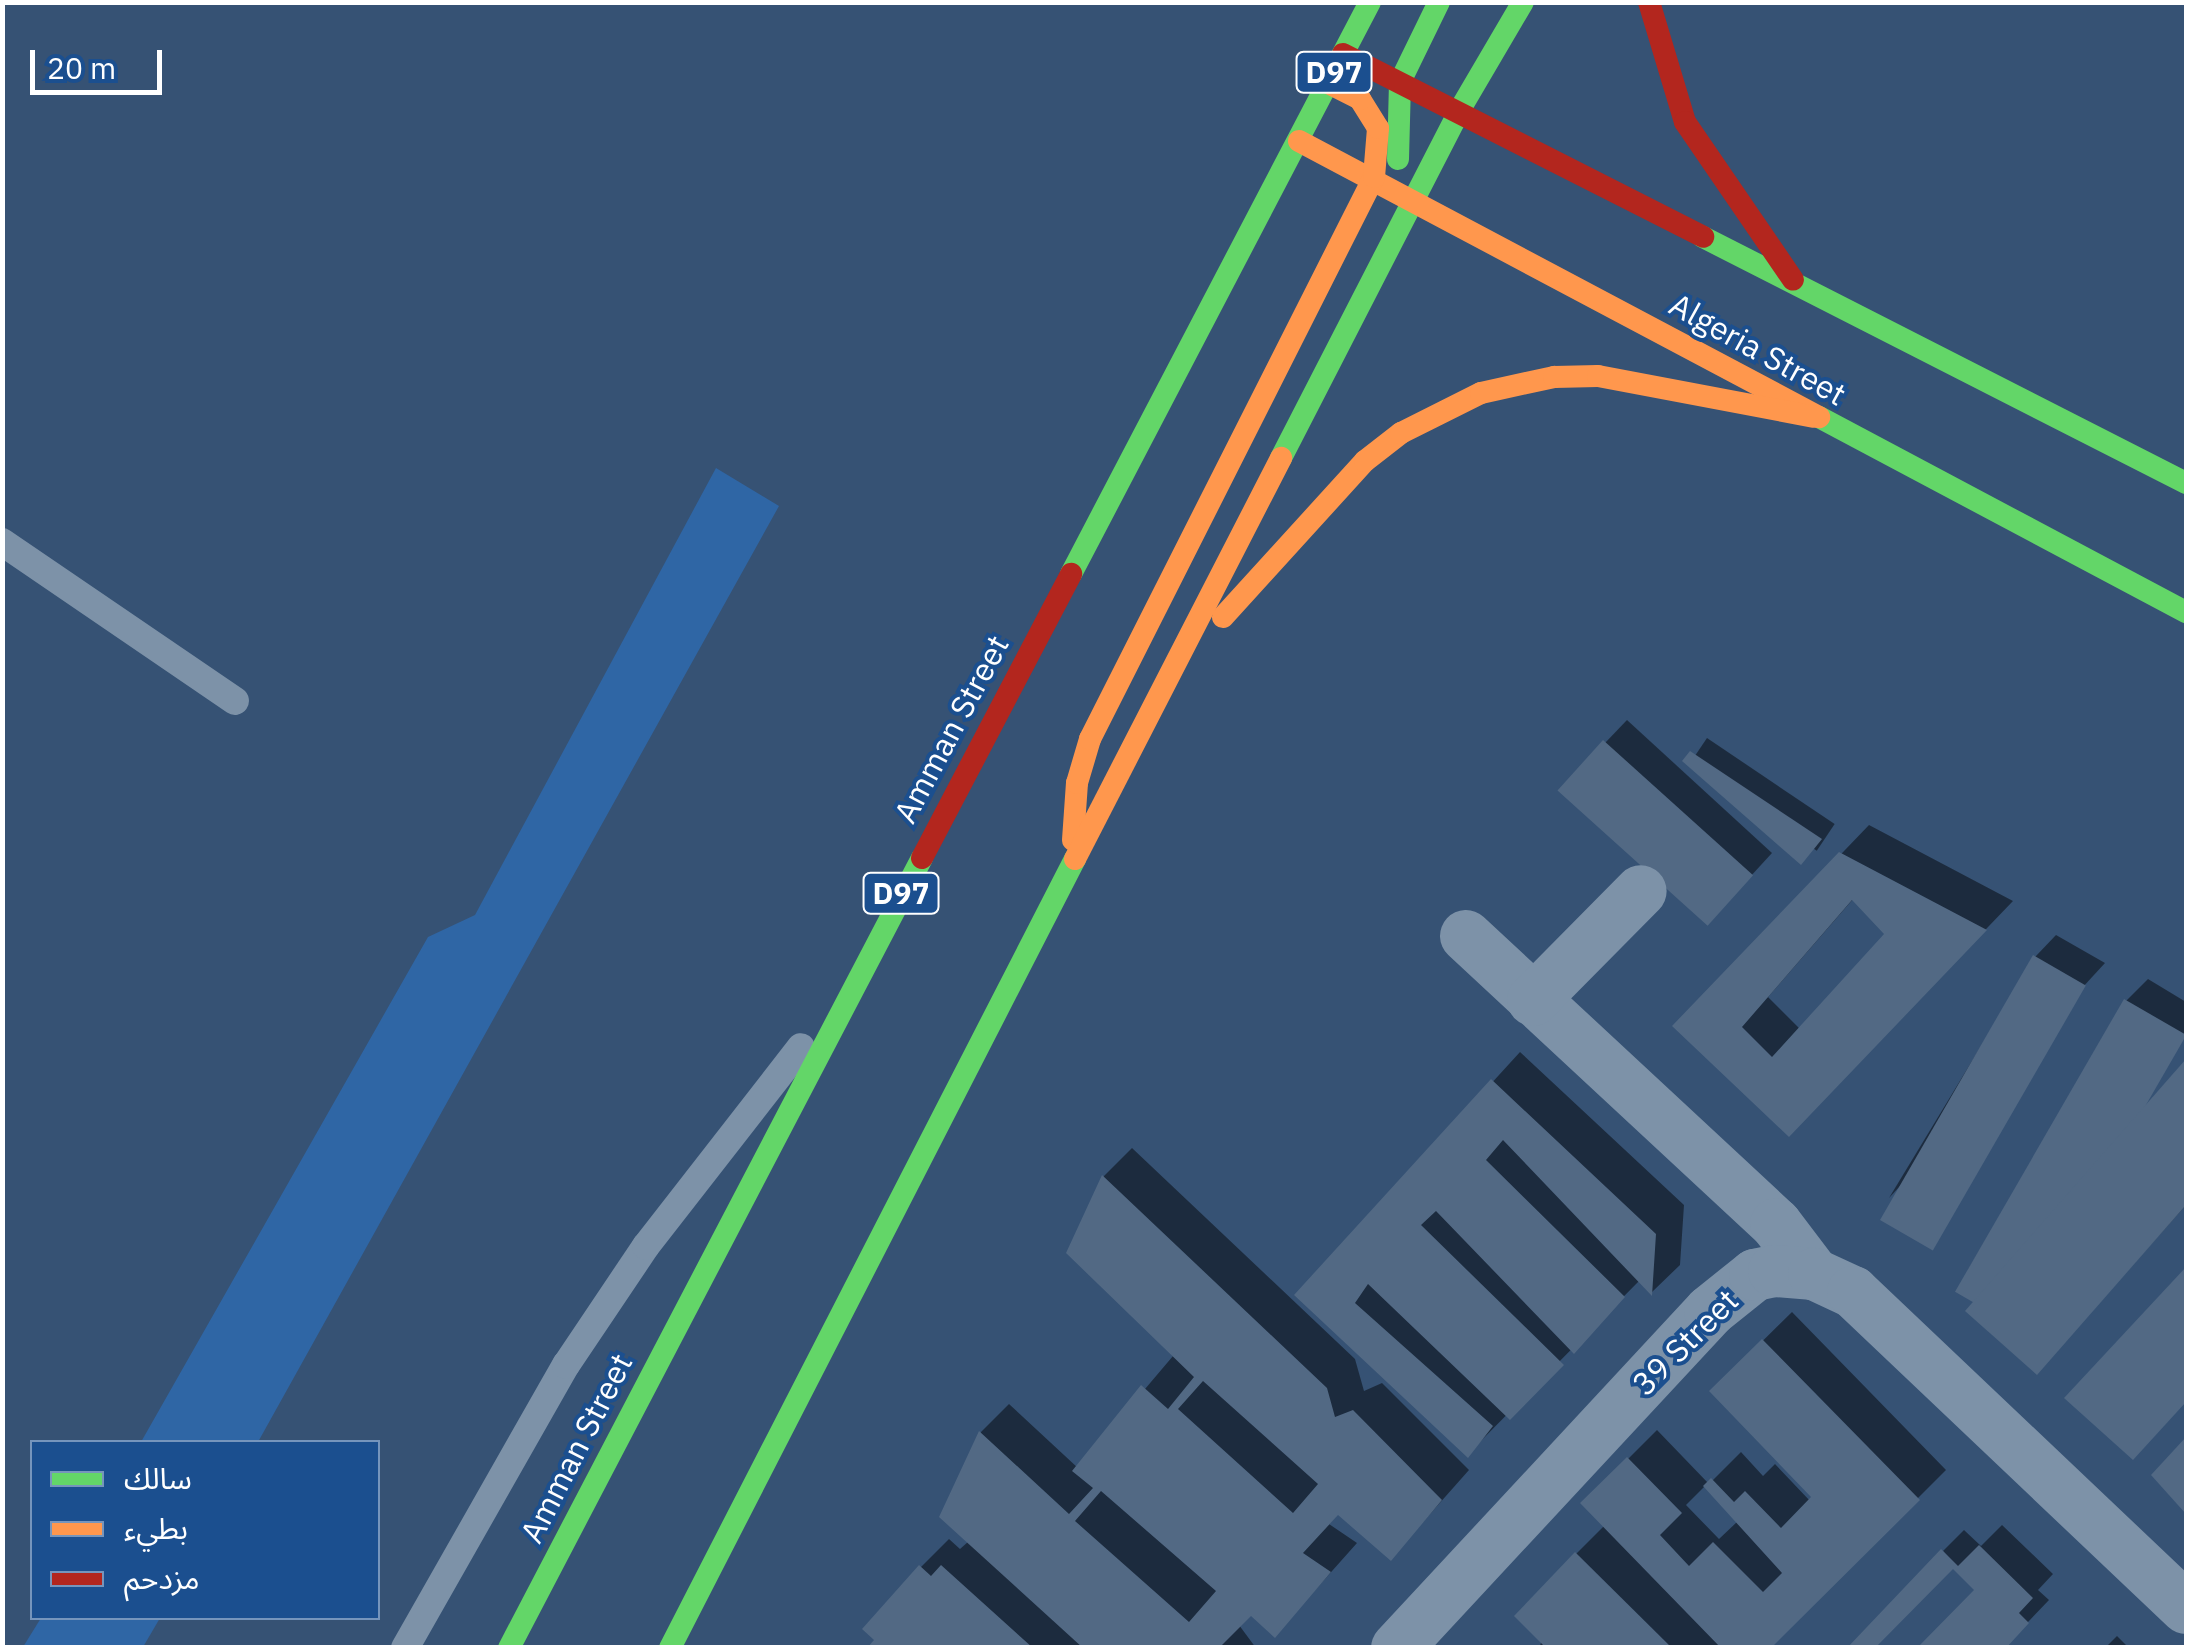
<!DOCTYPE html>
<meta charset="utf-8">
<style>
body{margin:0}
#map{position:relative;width:2189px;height:1650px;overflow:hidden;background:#365274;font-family:"IBM Plex Sans","Noto Sans Arabic",sans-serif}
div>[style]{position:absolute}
.green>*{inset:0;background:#2f66a5}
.shadow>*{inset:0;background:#0007;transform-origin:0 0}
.building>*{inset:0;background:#526984;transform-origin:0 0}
.lane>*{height:28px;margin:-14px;padding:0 14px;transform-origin:14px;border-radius:14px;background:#7d92a8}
.street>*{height:52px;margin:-26px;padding:0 26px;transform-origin:26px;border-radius:26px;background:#7d92a8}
.fast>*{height:22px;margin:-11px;padding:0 11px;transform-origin:11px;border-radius:11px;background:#63d668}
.slow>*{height:22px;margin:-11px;padding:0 11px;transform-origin:11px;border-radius:11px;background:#ff974d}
.jam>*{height:22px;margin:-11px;padding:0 11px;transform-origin:11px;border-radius:11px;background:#b3261e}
span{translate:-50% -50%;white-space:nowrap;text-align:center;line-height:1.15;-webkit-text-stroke:8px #1b4f8f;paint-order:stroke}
.shield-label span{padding:2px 8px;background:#1b4f8f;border:2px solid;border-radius:8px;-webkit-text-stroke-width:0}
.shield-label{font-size:30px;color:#fff;font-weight:700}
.street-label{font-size:32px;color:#fff}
.frame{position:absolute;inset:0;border:5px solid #fff;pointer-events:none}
.legend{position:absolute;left:30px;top:1440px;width:350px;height:180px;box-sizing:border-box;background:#1b4f8f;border:2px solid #7695bc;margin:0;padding:12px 18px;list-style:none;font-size:30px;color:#fff}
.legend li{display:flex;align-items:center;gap:20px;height:50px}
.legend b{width:50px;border:2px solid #7695bc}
.scale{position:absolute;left:30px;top:50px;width:132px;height:45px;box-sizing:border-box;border:5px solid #fff;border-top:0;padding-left:12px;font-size:30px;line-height:35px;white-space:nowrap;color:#fff;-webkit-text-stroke:8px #1b4f8f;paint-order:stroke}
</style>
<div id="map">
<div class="green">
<i style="clip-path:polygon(716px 468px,779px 506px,258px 1442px,141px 1442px,428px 937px,475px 915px)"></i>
<i style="clip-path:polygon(41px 1618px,160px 1618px,143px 1647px,23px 1647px)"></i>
</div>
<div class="shadow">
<i style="clip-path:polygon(1627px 720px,1772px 853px,1727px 902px,1560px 790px)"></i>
<i style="left:1707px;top:738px;width:154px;height:32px;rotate:34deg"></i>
<i style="clip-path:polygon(evenodd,1869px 825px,2013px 901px,1817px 1105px,1676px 1026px,1869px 825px,1854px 898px,1887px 934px,1800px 1029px,1768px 997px,1854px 898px)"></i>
<i style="clip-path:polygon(2056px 935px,2105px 963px,1889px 1198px,2035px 957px)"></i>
<i style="clip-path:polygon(2148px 979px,2186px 1002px,2186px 1033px,1968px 1270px,2126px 1001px)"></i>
<i style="clip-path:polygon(1520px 1052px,1684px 1205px,1680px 1265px,1652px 1292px,1640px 1280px,1468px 1454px,1298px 1295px)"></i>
<i style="clip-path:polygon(2186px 1063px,2186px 1205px,2037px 1372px,1969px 1311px)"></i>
<i style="clip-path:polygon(1132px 1148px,1355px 1359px,1364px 1391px,1382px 1383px,1469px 1470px,1391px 1558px,1339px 1513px,1329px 1524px,1357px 1543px,1275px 1635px,1251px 1613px,1239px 1625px,1256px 1648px,871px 1648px,921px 1567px,949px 1539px,960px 1549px,969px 1541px,942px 1516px,981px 1432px,1009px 1404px,1078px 1468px,1173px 1356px,1069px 1252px,1104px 1176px)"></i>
<i style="clip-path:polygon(2186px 1271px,2186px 1400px,2161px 1428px,2068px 1398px)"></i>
<i style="clip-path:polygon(evenodd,1792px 1312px,1946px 1470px,1768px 1648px,1539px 1648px,1576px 1554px,1605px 1525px,1584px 1503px,1657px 1430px,1709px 1484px,1741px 1452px,1763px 1476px,1775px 1464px,1811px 1502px,1815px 1497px,1712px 1391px,1792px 1312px,1706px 1485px,1738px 1521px,1719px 1539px,1686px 1505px,1706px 1485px)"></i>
<i style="clip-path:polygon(2002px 1525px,2053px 1574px,2038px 1590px,2049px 1600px,2003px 1648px,1977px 1590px,1943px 1551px,1964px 1530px,1981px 1546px)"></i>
<i style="clip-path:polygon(2117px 1636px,2129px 1648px,2105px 1648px)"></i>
</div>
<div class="building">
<i style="left:1603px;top:740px;width:202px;height:68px;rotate:42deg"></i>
<i style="clip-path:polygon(1690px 751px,1822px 839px,1801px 865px,1682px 761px)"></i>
<i style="clip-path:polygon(evenodd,1839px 852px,1987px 930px,1789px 1137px,1672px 1026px,1839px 852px,1852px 900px,1884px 934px,1772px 1057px,1742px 1027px,1852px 900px)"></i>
<i style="left:2033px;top:955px;width:61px;height:306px;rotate:30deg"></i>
<i style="left:2124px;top:999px;width:72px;height:338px;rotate:30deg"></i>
<i style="clip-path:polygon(2186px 1059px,2186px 1205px,2037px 1375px,1965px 1311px)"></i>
<i style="clip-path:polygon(1491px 1079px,1656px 1234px,1652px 1296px,1503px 1140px,1486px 1160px,1625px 1297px,1574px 1354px,1436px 1211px,1421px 1225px,1564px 1365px,1510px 1420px,1368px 1284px,1355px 1303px,1493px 1426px,1468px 1458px,1294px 1295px)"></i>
<i style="clip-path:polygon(evenodd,1102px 1175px,1327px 1388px,1335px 1417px,1353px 1410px,1442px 1500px,1391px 1561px,1338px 1515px,1303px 1553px,1331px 1572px,1275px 1638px,1251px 1616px,1219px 1648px,1083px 1648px,939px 1517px,979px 1431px,1069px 1514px,1093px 1488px,1072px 1471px,1141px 1385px,1168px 1409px,1194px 1377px,1066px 1253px,1102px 1175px,1203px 1381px,1318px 1484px,1293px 1513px,1178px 1409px,1203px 1381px,1102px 1175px,1101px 1491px,1216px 1591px,1189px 1622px,1075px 1521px,1101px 1491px)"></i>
<i style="clip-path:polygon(2186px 1267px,2186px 1402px,2133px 1460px,2064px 1398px)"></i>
<i style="clip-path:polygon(1762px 1339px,1920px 1500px,1771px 1648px,1721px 1648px,1580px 1503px,1627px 1457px,1682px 1513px,1660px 1535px,1689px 1566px,1713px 1542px,1763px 1592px,1782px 1573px,1703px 1486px,1711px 1478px,1734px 1502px,1745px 1491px,1781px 1528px,1811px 1497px,1709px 1391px)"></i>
<i style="clip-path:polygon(2186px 1437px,2186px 1514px,2151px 1475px)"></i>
<i style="clip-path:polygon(1979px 1545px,2033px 1598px,2019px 1613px,2029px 1623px,2006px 1648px,1917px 1648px,1974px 1590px,1953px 1569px,1875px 1648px,1847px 1648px,1941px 1549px,1958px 1566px)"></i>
<i style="clip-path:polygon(1575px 1552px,1672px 1648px,1546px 1648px,1514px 1616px)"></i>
<i style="clip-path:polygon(919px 1565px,931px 1576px,941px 1565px,1033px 1648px,867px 1648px,874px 1640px,862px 1629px)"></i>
</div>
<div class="lane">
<i style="left:2px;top:542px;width:282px;rotate:34.3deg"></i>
<i style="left:405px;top:1648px;width:326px;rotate:-60.4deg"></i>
<i style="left:566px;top:1365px;width:143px;rotate:-56.1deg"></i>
<i style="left:646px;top:1246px;width:252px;rotate:-52.1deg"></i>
</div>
<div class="street">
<i style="left:1466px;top:936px;width:423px;rotate:42.9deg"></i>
<i style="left:1776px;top:1224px;width:63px;rotate:52.8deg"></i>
<i style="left:1533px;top:1000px;width:153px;rotate:-45.3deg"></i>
<i style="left:1397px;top:1648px;width:460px;rotate:-47.1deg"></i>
<i style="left:1710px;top:1311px;width:58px;rotate:-38.7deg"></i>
<i style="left:1755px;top:1275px;width:19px;rotate:-12deg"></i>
<i style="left:1774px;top:1271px;width:40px;rotate:4.3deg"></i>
<i style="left:1814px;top:1274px;width:43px;rotate:24.8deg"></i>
<i style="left:1853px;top:1292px;width:459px;rotate:43.5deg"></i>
</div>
<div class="fast">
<i style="left:1398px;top:159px;width:77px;rotate:-88.5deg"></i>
<i style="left:1400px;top:82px;width:89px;rotate:-64deg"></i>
<i style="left:1703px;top:237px;width:542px;rotate:26.99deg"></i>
<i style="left:1819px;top:417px;width:416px;rotate:28deg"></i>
<i style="left:1281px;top:458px;width:390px;rotate:-62.8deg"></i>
<i style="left:1459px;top:111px;width:126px;rotate:-59.6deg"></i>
<i style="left:1071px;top:574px;width:645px;rotate:-62.4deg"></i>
<i style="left:509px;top:1648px;width:891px;rotate:-62.4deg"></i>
<i style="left:670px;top:1648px;width:887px;rotate:-62.83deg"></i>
</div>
<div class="slow">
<i style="left:1299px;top:141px;width:589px;rotate:27.96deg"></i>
<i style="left:1223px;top:617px;width:211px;rotate:-47.7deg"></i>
<i style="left:1365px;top:461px;width:46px;rotate:-37.9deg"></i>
<i style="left:1401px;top:433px;width:89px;rotate:-26.6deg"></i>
<i style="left:1481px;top:393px;width:75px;rotate:-12.4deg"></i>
<i style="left:1554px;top:377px;width:44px;rotate:-1.3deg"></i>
<i style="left:1598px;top:376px;width:220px;rotate:10.7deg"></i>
<i style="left:1073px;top:840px;width:57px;rotate:-86deg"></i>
<i style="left:1077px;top:783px;width:46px;rotate:-73.5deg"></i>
<i style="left:1090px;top:739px;width:630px;rotate:-63.19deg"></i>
<i style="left:1374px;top:177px;width:49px;rotate:-85.3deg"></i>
<i style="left:1378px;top:128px;width:34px;rotate:-122deg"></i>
<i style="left:1360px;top:99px;width:35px;rotate:-153deg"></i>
<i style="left:1075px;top:859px;width:451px;rotate:-62.8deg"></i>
</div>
<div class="jam">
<i style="left:1649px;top:2px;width:125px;rotate:73.3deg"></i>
<i style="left:1685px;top:122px;width:191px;rotate:55.6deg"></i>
<i style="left:1343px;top:54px;width:404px;rotate:26.9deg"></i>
<i style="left:922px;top:858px;width:321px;rotate:-62.3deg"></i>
</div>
<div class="shield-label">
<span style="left:1334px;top:72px">D97</span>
<span style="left:901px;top:893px">D97</span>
</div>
<div class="street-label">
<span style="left:1758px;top:349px;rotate:29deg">Algeria Street</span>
<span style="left:951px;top:729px;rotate:-62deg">Amman Street</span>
<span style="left:1685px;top:1342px;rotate:-45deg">39 Street</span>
<span style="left:576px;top:1448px;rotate:-63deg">Amman Street</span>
</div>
<div class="frame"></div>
<ul class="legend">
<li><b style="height:12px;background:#63d668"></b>سالك</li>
<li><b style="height:12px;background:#ff974d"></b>بطيء</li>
<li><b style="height:12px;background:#b3261e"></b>مزدحم</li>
</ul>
<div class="scale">20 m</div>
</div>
